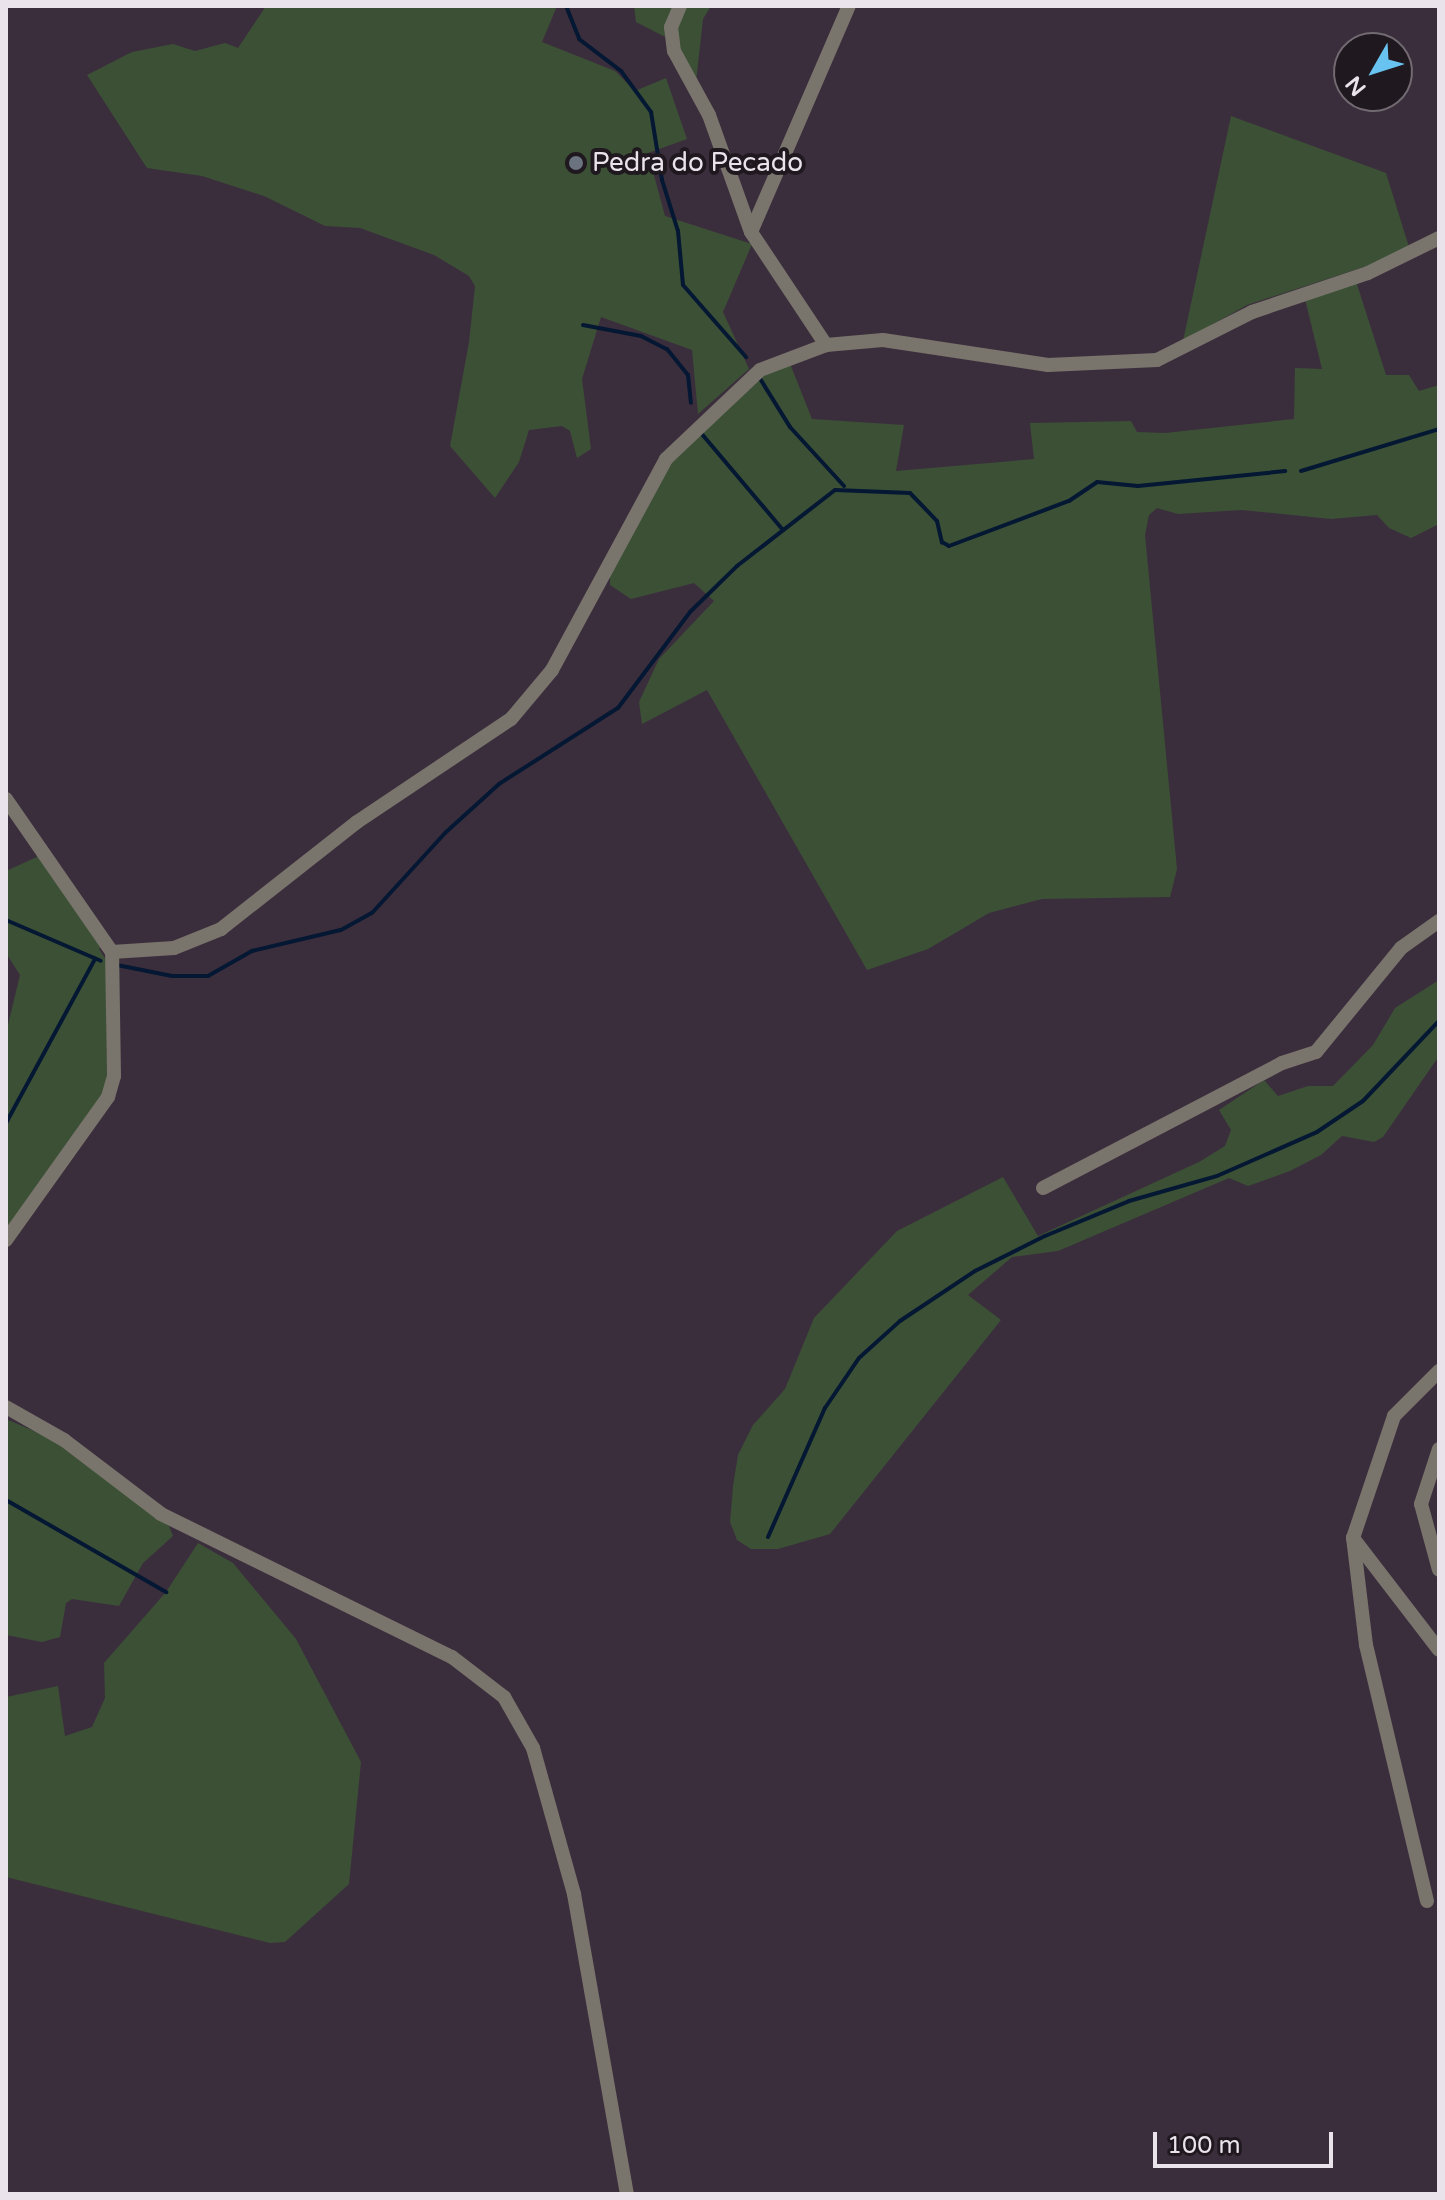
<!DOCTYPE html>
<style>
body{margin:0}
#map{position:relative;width:1445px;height:2200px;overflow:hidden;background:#3b2e3c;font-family:"Varela Round",sans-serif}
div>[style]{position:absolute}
.green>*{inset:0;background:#3c5036}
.stream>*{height:4px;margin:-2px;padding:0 2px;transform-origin:2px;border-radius:2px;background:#041733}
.minor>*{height:14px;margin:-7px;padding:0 7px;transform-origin:7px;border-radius:7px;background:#79756d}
.dots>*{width:22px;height:22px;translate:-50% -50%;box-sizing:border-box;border:4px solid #1f191f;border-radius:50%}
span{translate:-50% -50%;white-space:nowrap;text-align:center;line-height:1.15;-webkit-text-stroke:8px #1f191f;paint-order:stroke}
.poi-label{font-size:26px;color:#ebe3ec}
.left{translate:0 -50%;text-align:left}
.frame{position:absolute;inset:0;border:8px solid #ebe3ec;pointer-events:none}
.north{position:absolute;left:1333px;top:32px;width:80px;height:80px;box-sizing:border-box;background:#1f191f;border:2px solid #716a71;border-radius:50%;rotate:231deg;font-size:22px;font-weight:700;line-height:32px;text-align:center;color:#ebe3ec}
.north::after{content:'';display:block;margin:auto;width:28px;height:36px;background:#69c3f1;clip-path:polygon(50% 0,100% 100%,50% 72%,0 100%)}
.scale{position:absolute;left:1153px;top:2132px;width:180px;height:36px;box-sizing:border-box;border:4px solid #ebe3ec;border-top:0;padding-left:10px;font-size:24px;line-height:28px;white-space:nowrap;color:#ebe3ec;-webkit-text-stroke:6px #1f191f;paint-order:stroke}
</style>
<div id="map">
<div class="green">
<i style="clip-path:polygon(266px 6px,557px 6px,542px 42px,615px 71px,635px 91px,666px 78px,687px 139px,648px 153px,665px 216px,752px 244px,723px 312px,749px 369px,698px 414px,692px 350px,601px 317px,582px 379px,591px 449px,577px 458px,570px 431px,562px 426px,529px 430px,519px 462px,495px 498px,450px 446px,469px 342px,475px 286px,469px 276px,434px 255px,360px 228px,325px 226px,264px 196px,202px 176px,147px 168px,87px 75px,132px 52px,173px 44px,195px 51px,225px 43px,238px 48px)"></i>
<i style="clip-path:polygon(634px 6px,711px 6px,703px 19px,696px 82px,673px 41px,636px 22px)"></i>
<i style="clip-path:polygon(1231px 116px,1386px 173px,1409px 247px,1379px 262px,1247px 305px,1183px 341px)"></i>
<i style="clip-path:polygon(1356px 281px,1386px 375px,1409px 375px,1419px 391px,1439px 385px,1439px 524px,1411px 538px,1389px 528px,1377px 515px,1331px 519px,1242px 510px,1178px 514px,1157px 508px,1149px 515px,1145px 535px,1177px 869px,1170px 897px,1042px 899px,989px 913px,928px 949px,867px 970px,707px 690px,642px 724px,639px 702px,659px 659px,714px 601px,694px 583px,631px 599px,610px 585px,610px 569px,675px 453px,768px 372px,789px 361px,812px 419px,904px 425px,896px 471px,1034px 459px,1030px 423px,1131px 421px,1137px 432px,1165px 433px,1294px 419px,1295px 368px,1322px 369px,1305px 299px)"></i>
<i style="clip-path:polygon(39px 856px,103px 944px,99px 949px,106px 960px,107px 1083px,101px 1101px,6px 1229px,6px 1033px,20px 975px,6px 953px,6px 871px)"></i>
<i style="clip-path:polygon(1439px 980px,1439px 1056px,1383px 1137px,1374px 1142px,1342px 1136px,1321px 1155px,1290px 1171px,1248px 1186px,1229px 1178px,1058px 1251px,1012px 1257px,968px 1295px,1001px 1320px,830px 1534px,778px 1549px,751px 1549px,737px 1540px,730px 1522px,733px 1486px,738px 1455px,753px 1425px,785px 1389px,814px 1318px,897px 1231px,1003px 1177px,1038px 1236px,1199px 1162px,1225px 1146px,1231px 1130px,1219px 1110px,1264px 1080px,1278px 1096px,1308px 1086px,1333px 1086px,1373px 1045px,1395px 1008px)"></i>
<i style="clip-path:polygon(6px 1419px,48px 1437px,169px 1526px,173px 1536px,143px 1563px,119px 1606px,72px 1599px,66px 1603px,60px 1637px,42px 1642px,6px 1635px)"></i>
<i style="clip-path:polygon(198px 1543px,233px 1563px,296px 1639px,361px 1762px,349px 1884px,285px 1942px,270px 1943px,6px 1877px,6px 1697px,58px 1686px,65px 1736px,92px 1727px,105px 1698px,104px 1663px,166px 1592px)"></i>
</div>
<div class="stream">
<i style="left:566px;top:6px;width:35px;rotate:68deg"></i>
<i style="left:579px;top:39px;width:53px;rotate:37.3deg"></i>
<i style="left:621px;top:71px;width:51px;rotate:53.8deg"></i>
<i style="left:651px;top:112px;width:69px;rotate:80.8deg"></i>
<i style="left:662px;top:180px;width:53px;rotate:72.6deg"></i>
<i style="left:678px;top:231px;width:54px;rotate:84.7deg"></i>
<i style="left:683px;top:285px;width:96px;rotate:48.8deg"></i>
<i style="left:583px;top:325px;width:59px;rotate:10.7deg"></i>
<i style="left:641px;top:336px;width:29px;rotate:27deg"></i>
<i style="left:667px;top:349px;width:33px;rotate:51deg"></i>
<i style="left:688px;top:375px;width:28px;rotate:84deg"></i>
<i style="left:759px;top:377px;width:59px;rotate:58.2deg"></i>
<i style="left:790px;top:427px;width:80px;rotate:47.5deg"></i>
<i style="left:701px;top:433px;width:127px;rotate:49.8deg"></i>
<i style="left:1301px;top:471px;width:144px;rotate:-16.9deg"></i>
<i style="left:6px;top:920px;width:103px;rotate:23.3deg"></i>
<i style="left:117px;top:965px;width:56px;rotate:11.3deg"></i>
<i style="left:172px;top:976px;width:36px"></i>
<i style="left:208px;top:976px;width:51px;rotate:-29.6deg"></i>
<i style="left:252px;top:951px;width:91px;rotate:-13.3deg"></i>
<i style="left:341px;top:930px;width:35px;rotate:-29deg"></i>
<i style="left:372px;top:913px;width:108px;rotate:-47.6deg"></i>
<i style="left:445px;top:833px;width:73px;rotate:-42.2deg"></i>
<i style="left:499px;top:784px;width:141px;rotate:-32.6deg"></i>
<i style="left:618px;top:708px;width:120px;rotate:-53.1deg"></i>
<i style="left:690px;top:612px;width:66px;rotate:-44.4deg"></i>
<i style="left:737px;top:566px;width:124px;rotate:-37.8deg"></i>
<i style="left:835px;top:490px;width:75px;rotate:2.3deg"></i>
<i style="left:910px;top:493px;width:39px;rotate:46deg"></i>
<i style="left:937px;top:521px;width:22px;rotate:77deg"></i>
<i style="left:942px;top:542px;width:8px;rotate:30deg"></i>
<i style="left:949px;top:546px;width:128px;rotate:-20.6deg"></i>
<i style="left:1069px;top:501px;width:34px;rotate:-34deg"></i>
<i style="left:1097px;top:482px;width:41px;rotate:5.6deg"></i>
<i style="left:1138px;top:486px;width:148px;rotate:-5.8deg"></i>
<i style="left:6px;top:1123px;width:187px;rotate:-61.5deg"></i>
<i style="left:6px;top:1500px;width:185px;rotate:29.9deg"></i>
<i style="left:768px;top:1537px;width:141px;rotate:-66.2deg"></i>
<i style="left:825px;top:1408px;width:60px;rotate:-55.8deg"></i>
<i style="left:859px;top:1358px;width:55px;rotate:-42.1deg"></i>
<i style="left:900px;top:1321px;width:90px;rotate:-33.7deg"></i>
<i style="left:975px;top:1271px;width:78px;rotate:-26.6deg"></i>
<i style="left:1045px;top:1236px;width:91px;rotate:-22.6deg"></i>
<i style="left:1129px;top:1201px;width:91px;rotate:-15.9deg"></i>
<i style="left:1217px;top:1176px;width:109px;rotate:-23.7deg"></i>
<i style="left:1317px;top:1132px;width:55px;rotate:-34deg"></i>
<i style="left:1363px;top:1101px;width:110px;rotate:-46.5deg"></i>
</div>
<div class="minor">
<i style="left:680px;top:6px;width:23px;rotate:113deg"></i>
<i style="left:671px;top:27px;width:24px;rotate:83deg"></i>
<i style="left:674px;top:51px;width:73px;rotate:61.3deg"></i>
<i style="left:709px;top:115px;width:124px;rotate:70.3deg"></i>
<i style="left:751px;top:232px;width:136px;rotate:56.4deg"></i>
<i style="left:751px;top:232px;width:246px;rotate:-66.6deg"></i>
<i style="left:6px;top:799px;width:186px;rotate:55.3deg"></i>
<i style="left:1043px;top:1188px;width:270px;rotate:-27.6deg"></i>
<i style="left:1282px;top:1063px;width:36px;rotate:-18deg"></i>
<i style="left:1316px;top:1052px;width:134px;rotate:-50.7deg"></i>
<i style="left:1401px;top:948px;width:47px;rotate:-35.4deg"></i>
<i style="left:6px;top:1240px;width:176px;rotate:-54.5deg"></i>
<i style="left:108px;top:1097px;width:22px;rotate:-74deg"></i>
<i style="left:114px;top:1076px;width:124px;rotate:-90.9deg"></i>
<i style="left:112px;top:952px;width:62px;rotate:-3.7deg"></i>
<i style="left:174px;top:948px;width:51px;rotate:-22deg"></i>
<i style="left:221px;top:929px;width:173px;rotate:-38.2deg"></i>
<i style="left:357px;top:822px;width:185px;rotate:-33.8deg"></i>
<i style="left:511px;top:719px;width:64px;rotate:-50.1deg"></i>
<i style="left:552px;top:670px;width:240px;rotate:-61.6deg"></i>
<i style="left:666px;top:459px;width:129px;rotate:-43.4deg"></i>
<i style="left:760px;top:370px;width:71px;rotate:-20.7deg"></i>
<i style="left:826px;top:345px;width:57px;rotate:-5deg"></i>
<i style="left:883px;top:340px;width:167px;rotate:8.6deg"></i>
<i style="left:1048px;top:365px;width:109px;rotate:-2.6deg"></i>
<i style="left:1157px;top:360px;width:106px;rotate:-26.8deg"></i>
<i style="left:1252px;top:312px;width:122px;rotate:-18.6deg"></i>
<i style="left:1368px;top:273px;width:79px;rotate:-26.2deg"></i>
<i style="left:6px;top:1407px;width:67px;rotate:29.6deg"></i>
<i style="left:64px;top:1440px;width:122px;rotate:37.3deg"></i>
<i style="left:161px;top:1514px;width:324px;rotate:26.2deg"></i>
<i style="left:452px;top:1657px;width:66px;rotate:37.6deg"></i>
<i style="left:504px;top:1697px;width:59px;rotate:60.4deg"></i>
<i style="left:533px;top:1748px;width:152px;rotate:74.3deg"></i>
<i style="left:574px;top:1894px;width:305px;rotate:80deg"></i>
<i style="left:1439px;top:1449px;width:58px;rotate:108.1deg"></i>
<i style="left:1421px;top:1504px;width:68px;rotate:74.7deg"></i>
<i style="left:1353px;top:1538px;width:141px;rotate:52.5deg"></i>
<i style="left:1427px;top:1901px;width:263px;rotate:-103.4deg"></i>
<i style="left:1366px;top:1645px;width:108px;rotate:-96.9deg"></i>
<i style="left:1353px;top:1538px;width:129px;rotate:-71.4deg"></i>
<i style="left:1394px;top:1416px;width:64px;rotate:-45deg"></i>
</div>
<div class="dots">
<i style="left:576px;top:163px;background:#6b7280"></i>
</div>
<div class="poi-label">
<span class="left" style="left:592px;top:163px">Pedra do Pecado</span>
</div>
<div class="frame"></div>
<div class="north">N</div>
<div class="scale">100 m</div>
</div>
